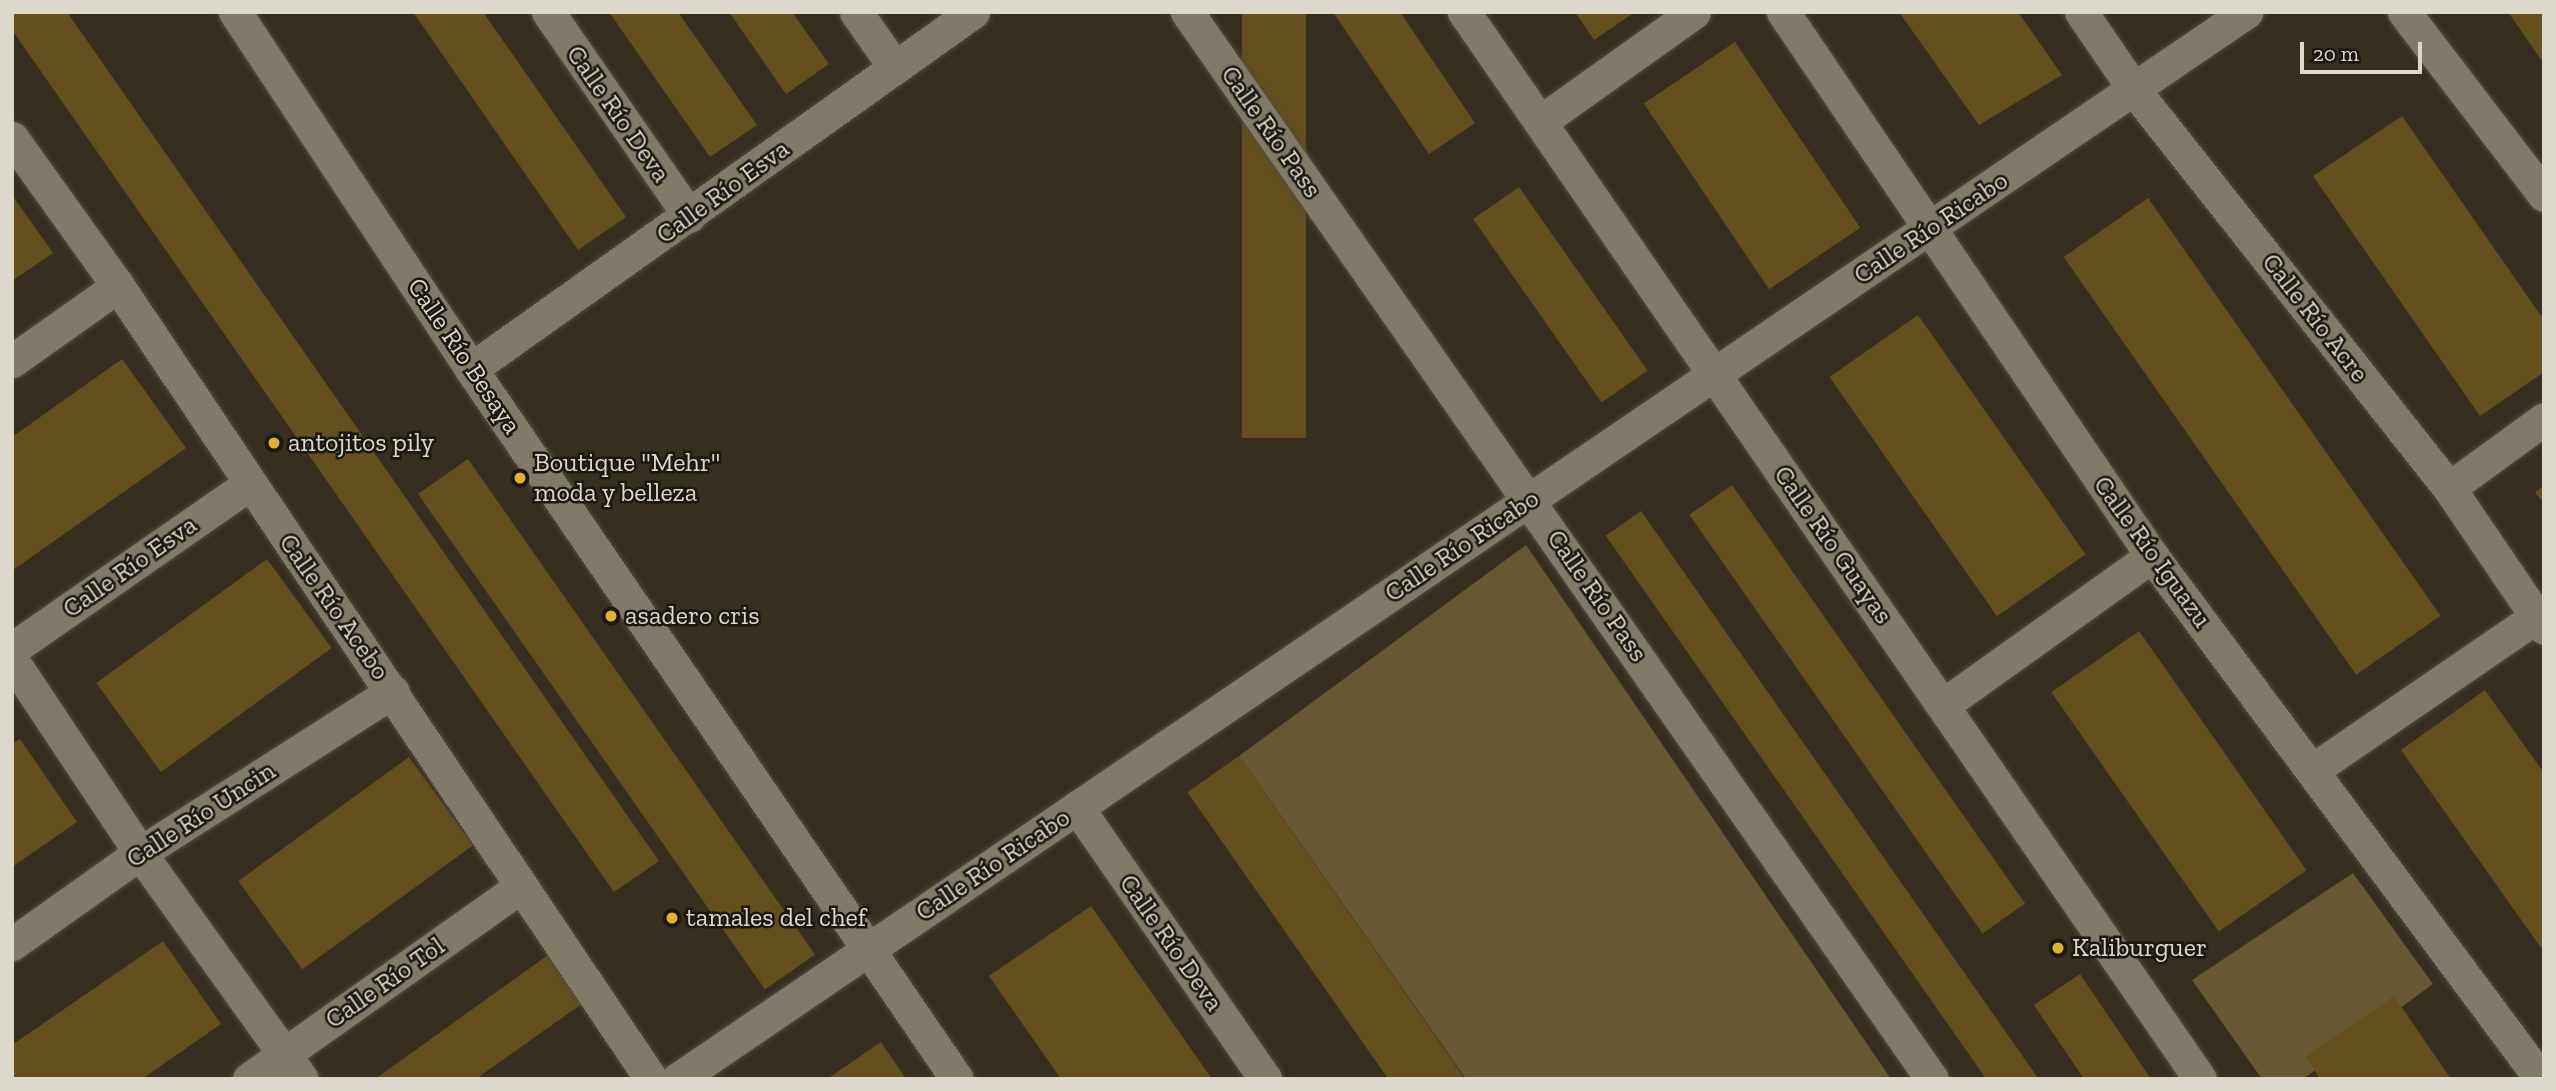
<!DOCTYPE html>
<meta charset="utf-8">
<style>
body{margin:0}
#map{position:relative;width:2556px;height:1091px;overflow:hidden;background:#362f20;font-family:"Zilla Slab",serif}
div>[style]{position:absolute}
.green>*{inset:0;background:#675834}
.building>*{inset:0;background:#63501e;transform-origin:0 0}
.roads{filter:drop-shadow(0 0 2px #534d3f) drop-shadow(0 0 2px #534d3f)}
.street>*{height:33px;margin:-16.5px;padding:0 16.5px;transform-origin:16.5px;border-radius:16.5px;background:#827a68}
.dots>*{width:19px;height:19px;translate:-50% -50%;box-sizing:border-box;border:4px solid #1b1811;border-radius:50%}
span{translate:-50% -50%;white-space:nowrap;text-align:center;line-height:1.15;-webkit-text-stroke:5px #1b1811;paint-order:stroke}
.street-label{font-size:26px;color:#dcd8ce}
.poi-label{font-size:26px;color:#dcd8ce}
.left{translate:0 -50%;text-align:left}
.frame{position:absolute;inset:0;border:14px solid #dcd8ce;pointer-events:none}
.scale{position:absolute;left:2300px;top:42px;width:122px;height:32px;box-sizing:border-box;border:4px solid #dcd8ce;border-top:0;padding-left:9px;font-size:21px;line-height:24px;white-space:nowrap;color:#dcd8ce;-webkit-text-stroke:5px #1b1811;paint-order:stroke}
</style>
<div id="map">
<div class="green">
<i style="clip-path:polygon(1526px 545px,1891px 1079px,1466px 1079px,1239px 756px)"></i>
<i style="clip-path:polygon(2353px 873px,2433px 984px,2303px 1079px,2262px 1079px,2192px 980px)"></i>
</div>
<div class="building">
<i style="clip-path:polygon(12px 12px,67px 12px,659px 861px,614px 892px,12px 30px)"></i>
<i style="clip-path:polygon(413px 12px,483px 12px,626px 217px,578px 250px)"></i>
<i style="clip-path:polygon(609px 12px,678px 12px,757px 125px,710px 157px)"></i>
<i style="clip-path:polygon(729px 12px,792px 12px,829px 64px,786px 94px)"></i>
<i style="left:1242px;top:12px;width:64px;height:426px"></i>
<i style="clip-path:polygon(1333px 12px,1400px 12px,1475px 123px,1429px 154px)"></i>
<i style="clip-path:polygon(1575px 12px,1635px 12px,1594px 40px)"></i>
<i style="clip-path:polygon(1899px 12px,2018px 12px,2062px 75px,1979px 125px)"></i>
<i style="clip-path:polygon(2508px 12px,2544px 12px,2544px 64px)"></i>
<i style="left:1735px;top:42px;width:224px;height:110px;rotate:56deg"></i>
<i style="clip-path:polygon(2402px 116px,2544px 320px,2544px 372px,2480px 416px,2313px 176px)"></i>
<i style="left:1519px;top:187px;width:224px;height:56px;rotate:55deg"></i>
<i style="clip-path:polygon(12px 195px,53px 253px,12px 281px)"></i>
<i style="left:2148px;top:198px;width:510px;height:103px;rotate:55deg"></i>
<i style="left:1918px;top:315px;width:292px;height:108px;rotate:55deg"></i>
<i style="clip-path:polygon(122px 359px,186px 448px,13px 570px,12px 437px)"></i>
<i style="left:468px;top:459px;width:605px;height:61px;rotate:55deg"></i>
<i style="left:1732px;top:485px;width:511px;height:52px;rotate:55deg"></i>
<i style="clip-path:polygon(2544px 486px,2544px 504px,2535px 492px)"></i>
<i style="left:1641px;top:511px;width:695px;height:43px;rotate:55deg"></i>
<i style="left:267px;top:559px;width:110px;height:211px;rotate:54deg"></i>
<i style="left:2139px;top:631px;width:292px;height:107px;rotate:55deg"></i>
<i style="clip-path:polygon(2485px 690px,2544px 773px,2544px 952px,2401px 750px)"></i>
<i style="clip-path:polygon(20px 739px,77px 822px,12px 867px,12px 744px)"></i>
<i style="left:1239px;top:756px;width:395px;height:63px;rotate:55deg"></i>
<i style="left:409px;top:757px;width:109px;height:211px;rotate:54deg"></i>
<i style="clip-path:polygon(1091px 906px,1212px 1079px,1061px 1079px,989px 976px)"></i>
<i style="clip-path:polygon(163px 941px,221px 1024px,142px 1079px,12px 1079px,12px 1045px)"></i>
<i style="clip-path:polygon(555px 950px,590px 998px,476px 1079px,375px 1079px)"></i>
<i style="clip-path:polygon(2080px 974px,2151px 1079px,2084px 1079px,2034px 1005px)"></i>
<i style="clip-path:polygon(2394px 996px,2451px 1079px,2320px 1079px,2305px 1057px)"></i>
<i style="clip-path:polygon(881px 1042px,906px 1079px,827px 1079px)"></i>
</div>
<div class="roads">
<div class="street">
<i style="left:235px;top:12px;width:428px;rotate:56.5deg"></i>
<i style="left:471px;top:369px;width:860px;rotate:55.61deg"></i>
<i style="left:548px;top:12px;width:248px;rotate:55.3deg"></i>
<i style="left:856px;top:12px;width:68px;rotate:55.1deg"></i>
<i style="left:1187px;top:12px;width:1301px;rotate:55.08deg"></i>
<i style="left:1464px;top:12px;width:1296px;rotate:55.4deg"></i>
<i style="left:1783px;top:12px;width:657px;rotate:55.85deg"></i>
<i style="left:2152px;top:556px;width:652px;rotate:53.36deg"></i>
<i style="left:2081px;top:12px;width:96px;rotate:55.6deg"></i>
<i style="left:2135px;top:91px;width:506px;rotate:51.66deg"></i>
<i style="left:2449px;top:488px;width:169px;rotate:55.8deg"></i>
<i style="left:2404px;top:12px;width:230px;rotate:52.6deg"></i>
<i style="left:1540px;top:122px;width:189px;rotate:-35.5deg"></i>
<i style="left:12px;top:138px;width:182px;rotate:54.4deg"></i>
<i style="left:118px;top:286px;width:955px;rotate:56.09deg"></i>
<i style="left:12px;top:361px;width:130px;rotate:-35.3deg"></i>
<i style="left:471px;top:369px;width:616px;rotate:-35.42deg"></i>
<i style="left:2449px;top:488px;width:117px;rotate:-36deg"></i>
<i style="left:12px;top:649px;width:287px;rotate:-34.8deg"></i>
<i style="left:12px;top:660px;width:232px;rotate:56.4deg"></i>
<i style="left:140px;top:853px;width:278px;rotate:54.4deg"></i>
<i style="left:1943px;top:705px;width:257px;rotate:-35.5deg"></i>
<i style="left:2314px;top:769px;width:269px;rotate:-34.4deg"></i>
<i style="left:1077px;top:807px;width:331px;rotate:55.3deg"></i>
<i style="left:12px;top:944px;width:157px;rotate:-35.4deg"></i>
<i style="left:140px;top:853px;width:300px;rotate:-32.6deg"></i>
<i style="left:249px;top:1079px;width:332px;rotate:-35.3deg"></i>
<i style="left:678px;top:1079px;width:1897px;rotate:-34.23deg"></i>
</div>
</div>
<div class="dots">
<i style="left:274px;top:443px;background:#dfb034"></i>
<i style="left:520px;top:478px;background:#dfb034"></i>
<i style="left:611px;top:616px;background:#dfb034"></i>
<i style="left:672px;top:918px;background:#dfb034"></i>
<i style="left:2058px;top:948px;background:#dfb034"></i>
</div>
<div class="street-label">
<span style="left:618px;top:114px;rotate:55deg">Calle Río Deva</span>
<span style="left:1271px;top:132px;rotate:55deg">Calle Río Pass</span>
<span style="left:723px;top:192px;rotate:-36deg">Calle Río Esva</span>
<span style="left:1931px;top:228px;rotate:-34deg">Calle Río Ricabo</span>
<span style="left:2315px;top:318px;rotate:52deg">Calle Río Acre</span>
<span style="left:464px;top:356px;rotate:56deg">Calle Río Besaya</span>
<span style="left:1833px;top:545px;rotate:55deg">Calle Río Guayas</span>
<span style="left:1462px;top:546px;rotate:-34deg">Calle Río Ricabo</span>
<span style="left:2152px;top:552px;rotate:54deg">Calle Río Iguazu</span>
<span style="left:130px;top:567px;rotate:-35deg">Calle Río Esva</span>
<span style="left:1597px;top:596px;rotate:55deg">Calle Río Pass</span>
<span style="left:334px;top:607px;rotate:55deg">Calle Río Acebo</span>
<span style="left:201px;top:815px;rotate:-33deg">Calle Río Uncin</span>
<span style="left:993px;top:865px;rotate:-34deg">Calle Río Ricabo</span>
<span style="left:1171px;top:943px;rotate:55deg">Calle Río Deva</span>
<span style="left:385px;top:983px;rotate:-35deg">Calle Río Tol</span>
</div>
<div class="poi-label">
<span class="left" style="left:288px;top:443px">antojitos pily</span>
<span class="left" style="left:534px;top:478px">Boutique "Mehr"<br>moda y belleza</span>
<span class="left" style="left:625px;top:616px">asadero cris</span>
<span class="left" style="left:686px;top:918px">tamales del chef</span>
<span class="left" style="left:2072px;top:948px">Kaliburguer</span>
</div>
<div class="frame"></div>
<div class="scale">20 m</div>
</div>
